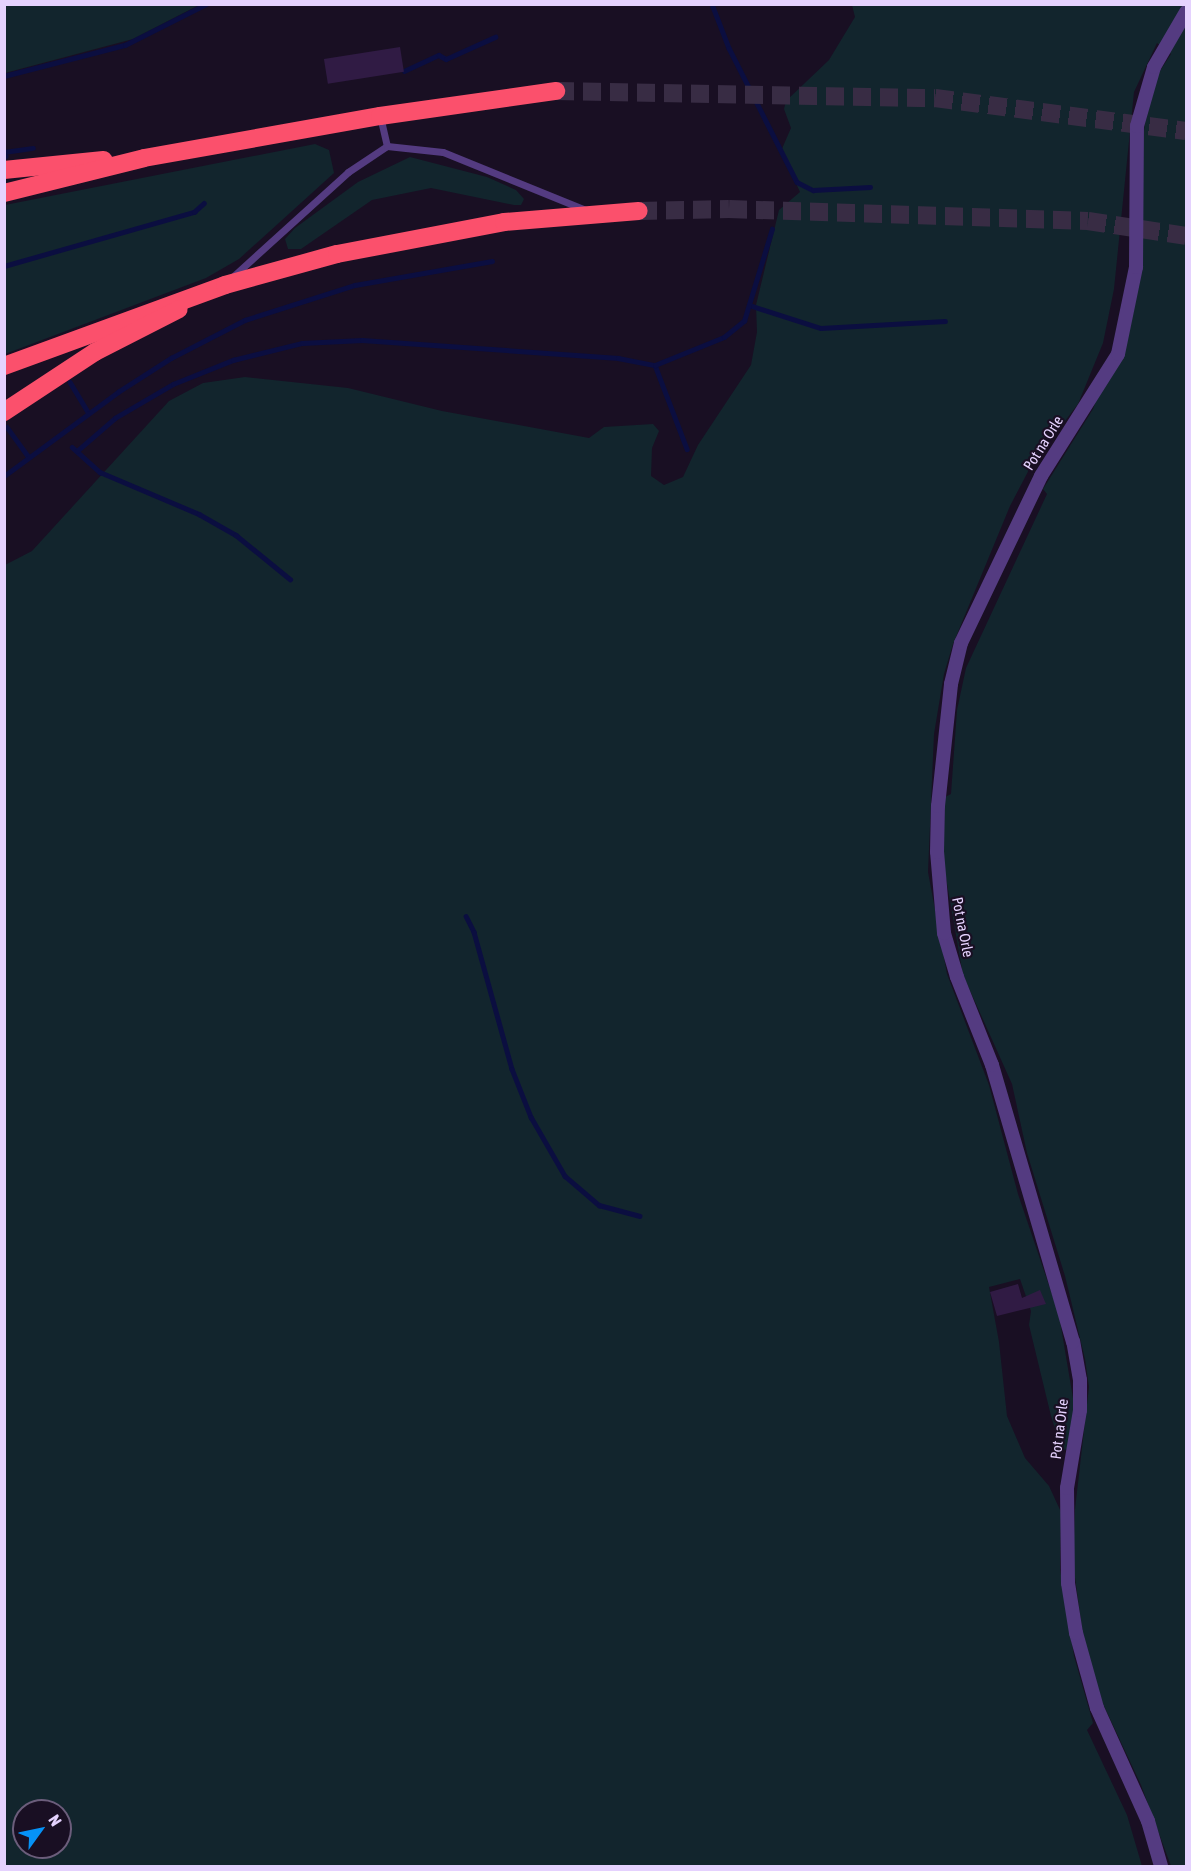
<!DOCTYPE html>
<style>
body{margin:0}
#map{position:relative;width:1191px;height:1871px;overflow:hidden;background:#190f23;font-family:"Asap Condensed",sans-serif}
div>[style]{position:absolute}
.green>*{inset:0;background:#12252d}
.stream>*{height:4.5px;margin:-2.25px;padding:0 2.25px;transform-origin:2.25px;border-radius:2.25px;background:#0b0e40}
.building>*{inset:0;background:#301b44;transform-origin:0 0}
.highway-tunnel>*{height:18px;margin-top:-9px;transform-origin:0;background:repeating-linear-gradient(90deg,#382c44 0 18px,transparent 0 27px)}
.lane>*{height:7px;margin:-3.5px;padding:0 3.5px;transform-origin:3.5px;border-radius:3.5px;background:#543b81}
.street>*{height:14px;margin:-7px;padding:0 7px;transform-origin:7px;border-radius:7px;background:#543b81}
.highway>*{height:18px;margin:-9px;padding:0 9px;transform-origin:9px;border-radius:9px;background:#fb506c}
span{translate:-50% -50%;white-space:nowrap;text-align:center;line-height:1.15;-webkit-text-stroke:4.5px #190f23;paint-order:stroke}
.street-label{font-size:15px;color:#e5d2fe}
.frame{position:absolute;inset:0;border:6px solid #e5d2fe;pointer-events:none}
.north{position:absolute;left:12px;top:1799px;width:60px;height:60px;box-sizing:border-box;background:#190f23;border:2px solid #6b5d7b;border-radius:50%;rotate:57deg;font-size:16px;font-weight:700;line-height:24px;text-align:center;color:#e5d2fe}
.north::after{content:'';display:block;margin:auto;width:21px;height:27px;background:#0692f6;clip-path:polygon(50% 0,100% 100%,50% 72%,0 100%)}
</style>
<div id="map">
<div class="green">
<i style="clip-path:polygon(4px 5px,5px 4px,199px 5px,133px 39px,5px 73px)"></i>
<i style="clip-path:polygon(evenodd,852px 5px,1186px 5px,1186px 1866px,1171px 1866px,1141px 1785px,1096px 1689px,1085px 1650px,1073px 1563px,1075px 1509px,1089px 1387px,1085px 1359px,1065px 1276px,1027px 1153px,1012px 1084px,963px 975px,943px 861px,945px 797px,951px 794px,957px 710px,966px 668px,1047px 494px,1043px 489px,1093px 409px,1115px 350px,1129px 290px,1146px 110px,1156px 77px,1171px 54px,1157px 43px,1134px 92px,1114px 289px,1103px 343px,1078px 404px,1032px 464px,1010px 506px,953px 644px,944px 674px,934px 734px,928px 872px,947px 974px,989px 1085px,1018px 1194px,1059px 1315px,1075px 1410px,1069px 1448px,1062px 1451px,1051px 1416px,1029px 1325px,1031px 1311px,1020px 1279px,989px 1287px,999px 1342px,1007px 1416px,1025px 1458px,1049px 1486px,1061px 1512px,1060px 1569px,1074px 1656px,1093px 1723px,1087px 1730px,1127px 1815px,1142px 1866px,5px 1866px,5px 565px,32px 551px,169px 401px,203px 383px,245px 377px,348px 388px,442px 411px,589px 438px,604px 427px,653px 424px,659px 431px,652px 448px,651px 476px,664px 485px,683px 477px,698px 445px,751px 365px,757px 332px,756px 305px,779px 210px,800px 192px,781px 151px,791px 128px,784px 109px,786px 101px,829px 60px,855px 17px,852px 5px,24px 1811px,60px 1811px,60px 1847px,24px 1847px,24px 1811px)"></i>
<i style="clip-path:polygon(315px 144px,329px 150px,334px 173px,239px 259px,206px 278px,5px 354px,5px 205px)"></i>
<i style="clip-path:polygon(410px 157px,487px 177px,516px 190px,524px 199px,521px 205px,514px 205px,431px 188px,372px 200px,301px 249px,288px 249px,285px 239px,295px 228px,358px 182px)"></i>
</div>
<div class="stream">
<i style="left:712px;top:4px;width:47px;rotate:68.9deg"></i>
<i style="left:729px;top:48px;width:150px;rotate:63.1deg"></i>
<i style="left:797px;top:182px;width:18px;rotate:27deg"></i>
<i style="left:813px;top:190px;width:57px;rotate:-3deg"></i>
<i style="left:404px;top:71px;width:38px;rotate:-25deg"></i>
<i style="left:439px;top:55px;width:8px;rotate:30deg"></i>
<i style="left:446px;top:59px;width:54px;rotate:-24.2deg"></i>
<i style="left:4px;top:76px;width:125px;rotate:-14.4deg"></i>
<i style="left:125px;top:45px;width:91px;rotate:-26.8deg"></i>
<i style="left:4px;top:152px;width:29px;rotate:-8deg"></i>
<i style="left:4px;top:155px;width:2px;rotate:27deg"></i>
<i style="left:4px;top:266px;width:198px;rotate:-15.9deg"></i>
<i style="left:194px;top:212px;width:13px;rotate:-42deg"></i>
<i style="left:752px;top:306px;width:72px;rotate:17.7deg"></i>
<i style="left:821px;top:328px;width:124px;rotate:-3.2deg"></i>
<i style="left:655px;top:365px;width:90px;rotate:69.1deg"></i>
<i style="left:70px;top:382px;width:35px;rotate:59deg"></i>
<i style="left:7px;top:427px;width:36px;rotate:54deg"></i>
<i style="left:72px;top:447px;width:38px;rotate:42deg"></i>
<i style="left:100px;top:472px;width:108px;rotate:23deg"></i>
<i style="left:199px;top:514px;width:43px;rotate:29.6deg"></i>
<i style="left:236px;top:535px;width:70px;rotate:39.2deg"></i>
<i style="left:77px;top:451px;width:50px;rotate:-41deg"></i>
<i style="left:115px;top:418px;width:67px;rotate:-30.4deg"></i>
<i style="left:173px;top:384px;width:65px;rotate:-21.8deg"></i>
<i style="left:233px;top:360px;width:71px;rotate:-13.8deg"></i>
<i style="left:302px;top:343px;width:60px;rotate:-2.9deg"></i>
<i style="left:362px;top:340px;width:257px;rotate:4deg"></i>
<i style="left:618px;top:358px;width:38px;rotate:11deg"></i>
<i style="left:655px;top:365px;width:74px;rotate:-22.1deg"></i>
<i style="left:724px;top:337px;width:26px;rotate:-39deg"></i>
<i style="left:744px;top:321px;width:96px;rotate:-73.1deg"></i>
<i style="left:4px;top:476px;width:142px;rotate:-36.4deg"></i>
<i style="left:118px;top:392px;width:63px;rotate:-32.7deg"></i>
<i style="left:171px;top:358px;width:83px;rotate:-27.2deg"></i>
<i style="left:245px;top:320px;width:115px;rotate:-17.7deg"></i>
<i style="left:355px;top:285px;width:139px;rotate:-9.9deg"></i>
<i style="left:466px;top:916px;width:18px;rotate:63deg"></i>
<i style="left:474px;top:932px;width:142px;rotate:74.5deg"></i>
<i style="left:512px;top:1069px;width:52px;rotate:68.4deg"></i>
<i style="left:531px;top:1117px;width:68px;rotate:60deg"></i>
<i style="left:565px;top:1176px;width:45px;rotate:40.5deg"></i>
<i style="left:599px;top:1205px;width:42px;rotate:15deg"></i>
</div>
<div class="building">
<i style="left:400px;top:47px;width:25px;height:77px;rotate:81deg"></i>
<i style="clip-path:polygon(1018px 1284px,1022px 1298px,1040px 1290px,1046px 1304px,997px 1316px,990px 1292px)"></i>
</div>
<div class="highway-tunnel">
<i style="left:556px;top:91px;width:379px;rotate:1.1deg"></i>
<i style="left:935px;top:98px;width:253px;rotate:7.5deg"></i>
<i style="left:639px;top:211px;width:90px;rotate:-1.3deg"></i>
<i style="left:729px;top:209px;width:359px;rotate:1.9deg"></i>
<i style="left:1088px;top:221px;width:99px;rotate:8.7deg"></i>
</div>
<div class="lane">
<i style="left:380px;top:116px;width:31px;rotate:77deg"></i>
<i style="left:229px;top:280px;width:161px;rotate:-42.2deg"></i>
<i style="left:348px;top:172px;width:47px;rotate:-33.7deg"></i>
<i style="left:387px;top:146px;width:56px;rotate:6.1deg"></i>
<i style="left:443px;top:152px;width:154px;rotate:22.1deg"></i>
</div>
<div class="street">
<i style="left:1161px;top:1866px;width:47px;rotate:-106.1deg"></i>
<i style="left:1148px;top:1821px;width:124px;rotate:-114.3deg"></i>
<i style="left:1097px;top:1708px;width:78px;rotate:-105.6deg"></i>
<i style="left:1076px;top:1633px;width:51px;rotate:-99.1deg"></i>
<i style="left:1068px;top:1583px;width:95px;rotate:-90.6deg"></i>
<i style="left:1067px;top:1488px;width:79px;rotate:-80.5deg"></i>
<i style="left:1080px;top:1410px;width:30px;rotate:-90deg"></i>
<i style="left:1080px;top:1380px;width:39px;rotate:-100deg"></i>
<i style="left:1073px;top:1342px;width:289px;rotate:-106.3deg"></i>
<i style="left:992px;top:1065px;width:95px;rotate:-111.7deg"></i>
<i style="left:957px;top:977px;width:46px;rotate:-106.5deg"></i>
<i style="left:944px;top:933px;width:81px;rotate:-94.9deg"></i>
<i style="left:937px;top:852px;width:46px;rotate:-88.8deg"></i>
<i style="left:938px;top:806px;width:123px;rotate:-83.9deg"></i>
<i style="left:951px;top:684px;width:42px;rotate:-76.3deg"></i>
<i style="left:961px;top:643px;width:185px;rotate:-64.4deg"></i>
<i style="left:1041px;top:476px;width:144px;rotate:-57.7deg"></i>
<i style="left:1118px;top:354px;width:89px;rotate:-78.3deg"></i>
<i style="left:1136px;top:267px;width:141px;rotate:-89.6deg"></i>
<i style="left:1137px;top:126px;width:61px;rotate:-73.9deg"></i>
<i style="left:1154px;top:67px;width:64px;rotate:-59.8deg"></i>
</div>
<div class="highway">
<i style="left:4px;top:170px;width:100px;rotate:-5.8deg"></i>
<i style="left:4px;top:193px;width:144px;rotate:-14deg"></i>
<i style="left:144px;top:158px;width:240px;rotate:-10.1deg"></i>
<i style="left:380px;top:116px;width:178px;rotate:-8.1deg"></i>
<i style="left:4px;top:366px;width:235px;rotate:-20.1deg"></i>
<i style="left:225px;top:285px;width:116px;rotate:-15.5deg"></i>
<i style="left:337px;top:254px;width:170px;rotate:-10.8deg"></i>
<i style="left:504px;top:222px;width:135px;rotate:-4.7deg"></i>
<i style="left:4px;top:412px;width:109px;rotate:-33.4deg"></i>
<i style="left:95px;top:352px;width:94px;rotate:-27.1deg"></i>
</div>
<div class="street-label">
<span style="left:1043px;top:443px;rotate:-58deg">Pot na Orle</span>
<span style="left:963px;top:927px;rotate:79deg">Pot na Orle</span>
<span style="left:1059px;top:1429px;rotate:-83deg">Pot na Orle</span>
</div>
<div class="frame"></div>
<div class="north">N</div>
</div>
